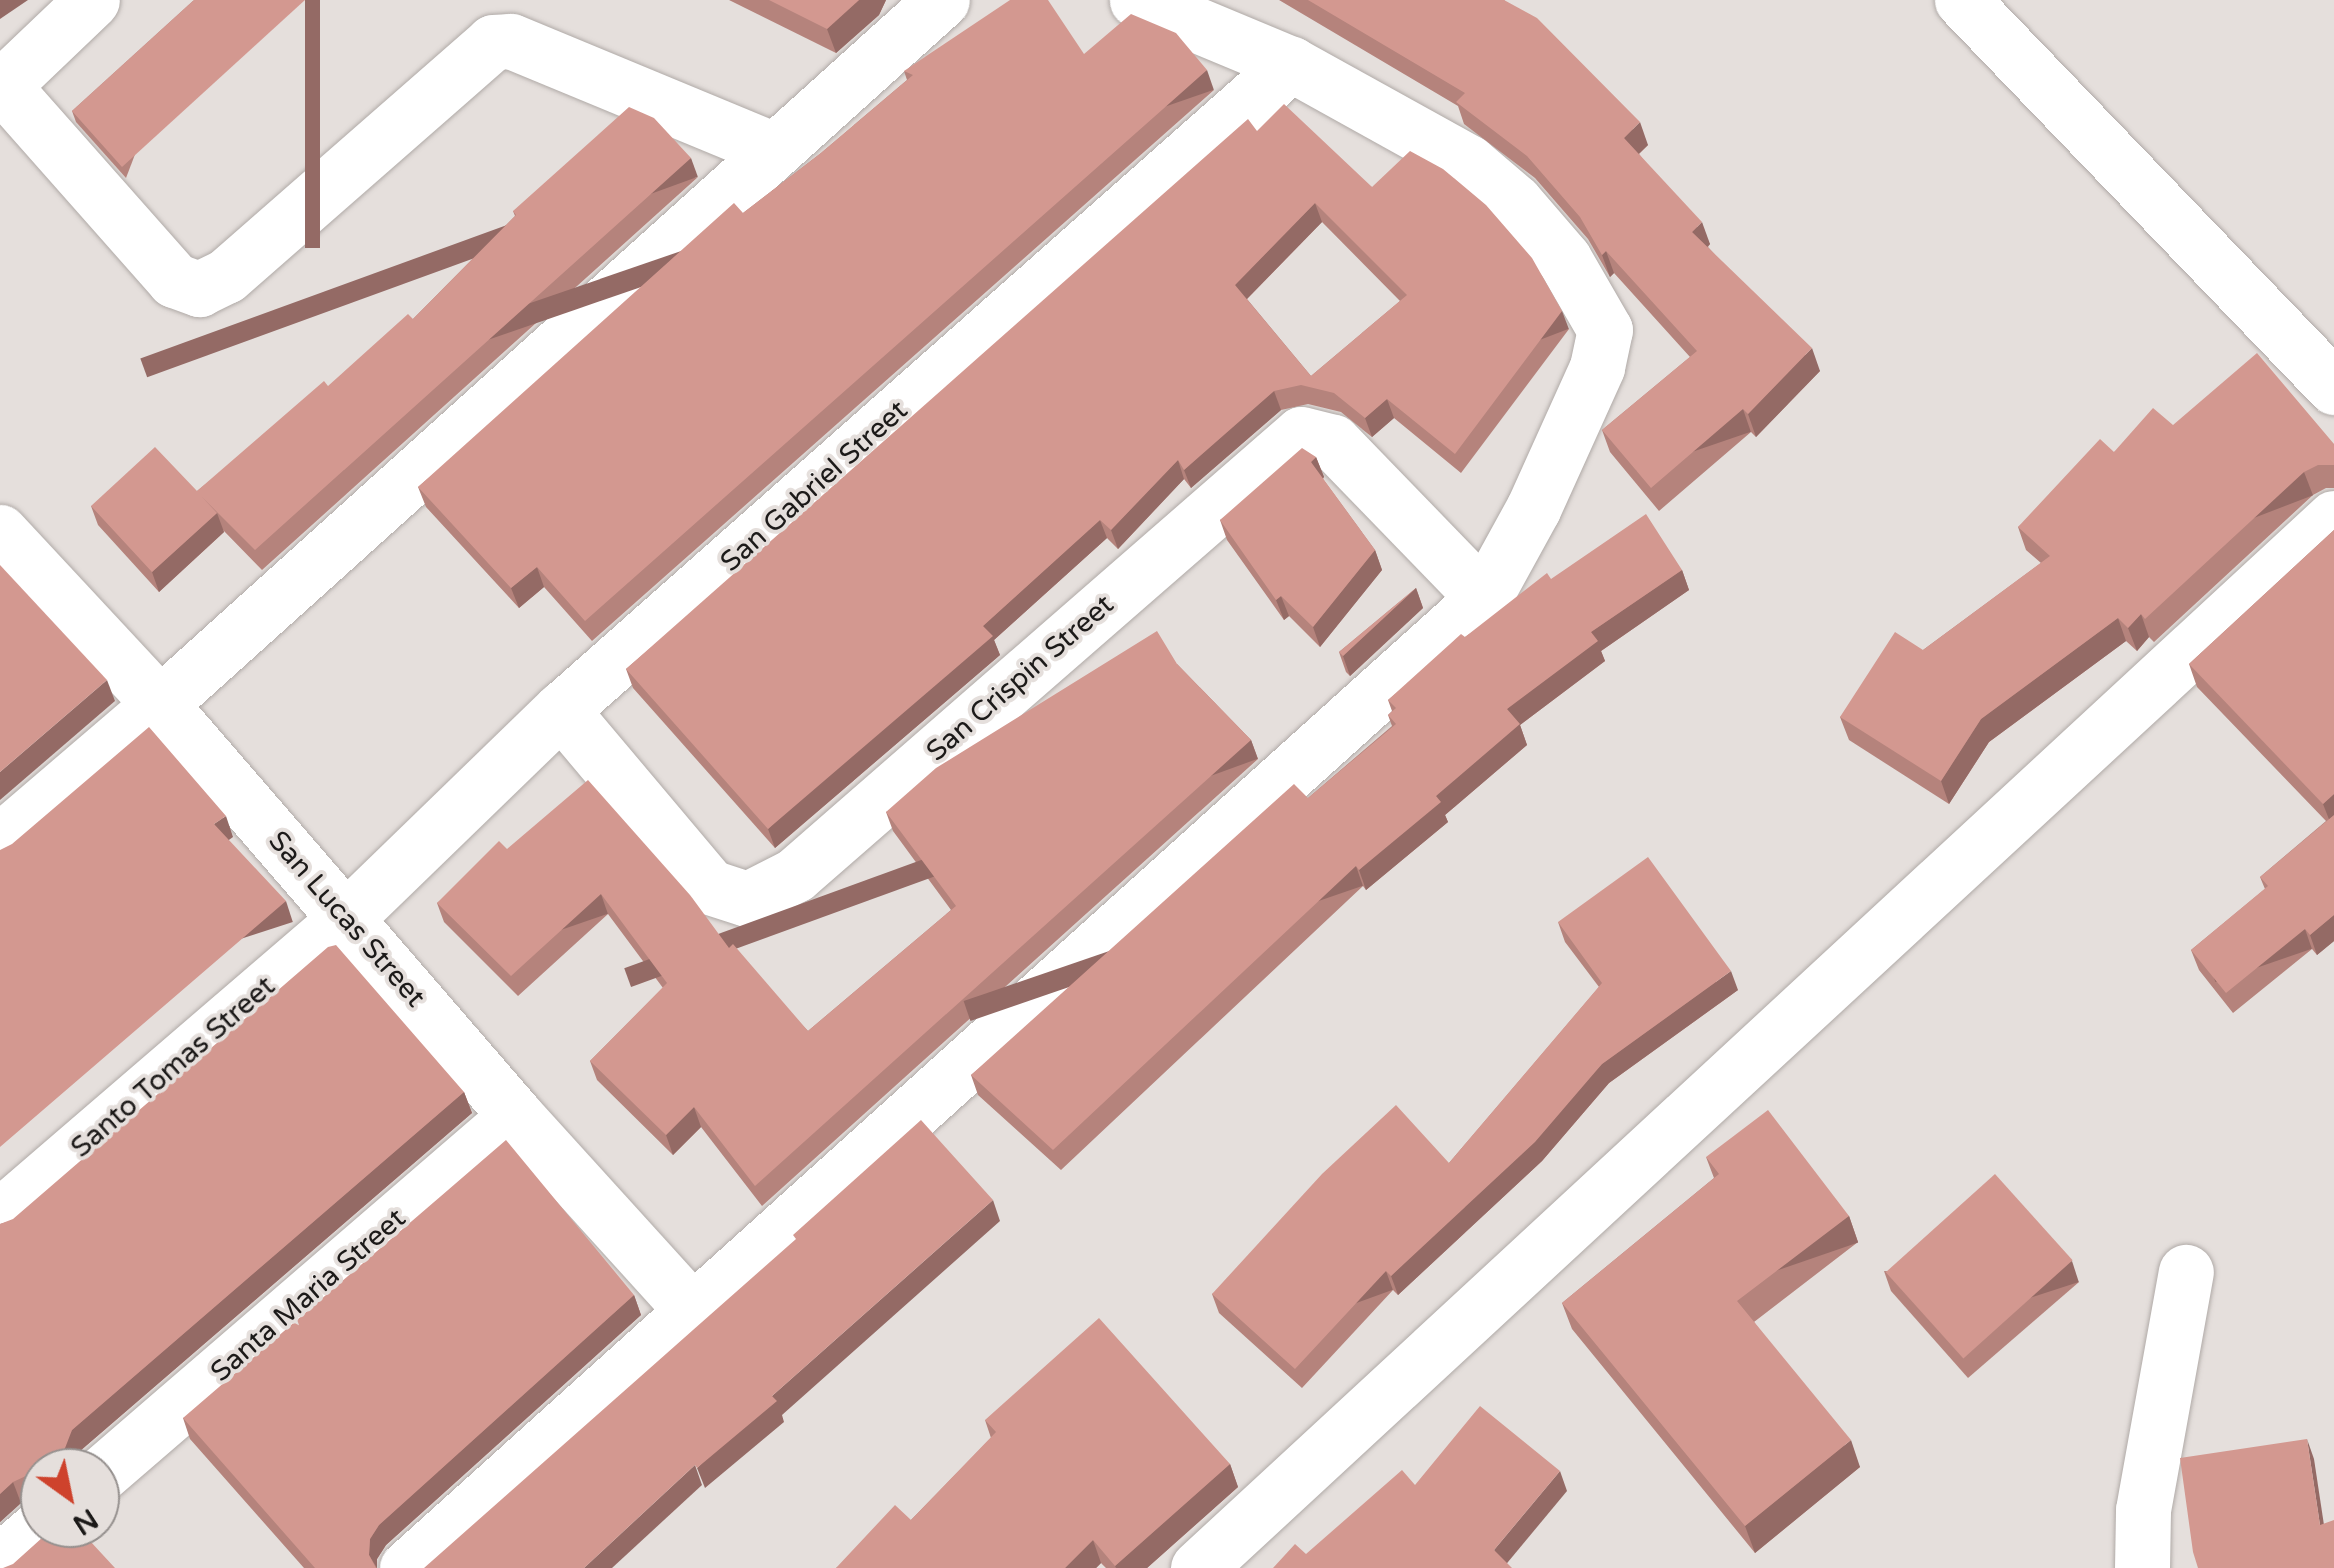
<!DOCTYPE html>
<style>
body{margin:0}
#map{position:relative;width:2334px;height:1568px;overflow:hidden;background:#e5dfdc;font-family:"Varela Round",sans-serif}
div>[style]{position:absolute}
.roads{filter:drop-shadow(0 0 2px #b0aaa7) drop-shadow(0 0 2px #b0aaa7)}
.minor>*{height:55px;margin:-27.5px;padding:0 27.5px;transform-origin:27.5px;border-radius:27.5px;background:#fff}
.tertiary>*{height:55px;margin:-27.5px;padding:0 27.5px;transform-origin:27.5px;border-radius:27.5px;background:#fff}
.wall>*{inset:0;background:#b5837c}
.shaded-wall>*{inset:0;background:#946a65;transform-origin:0 0}
.building>*{inset:0;background:#d39890;transform-origin:0 0}
span{translate:-50% -50%;white-space:nowrap;text-align:center;line-height:1.15;-webkit-text-stroke:8px #e5dfdc;paint-order:stroke}
.street-label{font-size:28px;color:#1c1a19}
.north{position:absolute;left:20px;top:1448px;width:100px;height:100px;box-sizing:border-box;background:#e5dfdc;border:2px solid #95908e;border-radius:50%;rotate:147deg;font-size:28px;font-weight:700;line-height:40px;text-align:center;color:#1c1a19}
.north::after{content:'';display:block;margin:auto;width:35px;height:45px;background:#ce422c;clip-path:polygon(50% 0,100% 100%,50% 72%,0 100%)}
</style>
<div id="map">
<div class="roads">
<div class="minor">
<i style="left:1962px;top:0;width:537px;rotate:46.13deg"></i>
<i style="left:0;top:83px;width:263px;rotate:48.5deg"></i>
<i style="left:174px;top:280px;width:27px;rotate:20deg"></i>
<i style="left:199px;top:289px;width:30px;rotate:-26deg"></i>
<i style="left:226px;top:276px;width:355px;rotate:-41.2deg"></i>
<i style="left:493px;top:42px;width:18px;rotate:-3deg"></i>
<i style="left:511px;top:41px;width:282px;rotate:22.5deg"></i>
<i style="left:0;top:88px;width:127px;rotate:-43.7deg"></i>
<i style="left:0;top:532px;width:235px;rotate:47.1deg"></i>
<i style="left:160px;top:704px;width:544px;rotate:49.17deg"></i>
<i style="left:516px;top:1116px;width:261px;rotate:47.8deg"></i>
<i style="left:561px;top:710px;width:231px;rotate:49.9deg"></i>
<i style="left:710px;top:887px;width:40px;rotate:18deg"></i>
<i style="left:748px;top:899px;width:53px;rotate:-27.1deg"></i>
<i style="left:795px;top:875px;width:671px;rotate:-41.07deg"></i>
<i style="left:1301px;top:434px;width:33px;rotate:14deg"></i>
<i style="left:1333px;top:442px;width:217px;rotate:45.9deg"></i>
<i style="left:0;top:841px;width:211px;rotate:-40.6deg"></i>
<i style="left:160px;top:704px;width:1052px;rotate:-42deg"></i>
<i style="left:0;top:1216px;width:457px;rotate:-40.7deg"></i>
<i style="left:346px;top:918px;width:299px;rotate:-44.1deg"></i>
<i style="left:561px;top:710px;width:975px;rotate:-41.51deg"></i>
<i style="left:100px;top:1475px;width:549px;rotate:-40.79deg"></i>
<i style="left:0;top:1561px;width:52px;rotate:-40.4deg"></i>
<i style="left:407px;top:1568px;width:1449px;rotate:-42.01deg"></i>
<i style="left:1484px;top:598px;width:102px;rotate:-61.2deg"></i>
<i style="left:1533px;top:509px;width:156px;rotate:-65.7deg"></i>
<i style="left:1597px;top:367px;width:38px;rotate:-78deg"></i>
<i style="left:1605px;top:330px;width:82px;rotate:-120deg"></i>
<i style="left:1564px;top:259px;width:75px;rotate:-130.7deg"></i>
<i style="left:1515px;top:202px;width:62px;rotate:-139.6deg"></i>
<i style="left:1468px;top:162px;width:202px;rotate:-151deg"></i>
<i style="left:1291px;top:64px;width:167px;rotate:-157.4deg"></i>
<i style="left:2142px;top:1568px;width:58px;rotate:-89deg"></i>
<i style="left:2143px;top:1510px;width:242px;rotate:-79.8deg"></i>
</div>
<div class="tertiary">
<i style="left:1198px;top:1568px;width:1547px;rotate:-42.75deg"></i>
</div>
</div>
<div class="wall">
<i style="clip-path:polygon(194px 0,126px 178px,76px 122px,72px 111px)"></i>
<i style="clip-path:polygon(729px 0,886px 0,879px 15px,836px 53px)"></i>
<i style="clip-path:polygon(1279px 0,1504px 0,1648px 145px,1639px 154px,1710px 244px,1708px 247px,1820px 371px,1756px 437px,1751px 432px,1659px 511px,1610px 452px,1602px 430px,1690px 357px,1614px 273px,1610px 277px,1588px 239px,1535px 178px,1464px 124px,1458px 106px)"></i>
<i style="clip-path:polygon(1084px 54px,1214px 90px,592px 641px,544px 587px,519px 608px,426px 507px,418px 487px,743px 213px,821px 153px,907px 80px,904px 71px)"></i>
<i style="clip-path:polygon(evenodd,1257px 131px,1372px 187px,1569px 329px,1461px 473px,1394px 418px,1372px 437px,1341px 412px,1308px 404px,1281px 410px,1191px 488px,1184px 479px,1118px 549px,1107px 538px,994px 640px,1000px 655px,775px 848px,633px 688px,626px 669px,1257px 131px,1322px 222px,1400px 301px,1311px 376px,1247px 299px,1322px 222px)"></i>
<i style="clip-path:polygon(698px 177px,262px 570px,223px 530px,224px 532px,159px 592px,98px 525px,91px 506px,197px 491px,413px 319px,515px 216px,513px 211px)"></i>
<i style="clip-path:polygon(2173px 425px,2334px 444px,2334px 488px,2326px 488px,2313px 495px,2154px 642px,2149px 637px,2137px 651px,2126px 641px,1989px 742px,1949px 804px,1849px 740px,1840px 717px,1923px 650px,2041px 563px,2026px 550px,2018px 527px,2114px 452px)"></i>
<i style="clip-path:polygon(1316px 457px,1324px 477px,1323px 479px,1375px 550px,1382px 570px,1320px 647px,1289px 616px,1284px 620px,1227px 540px,1220px 520px)"></i>
<i style="clip-path:polygon(2334px 530px,2334px 941px,2317px 955px,2312px 949px,2233px 1013px,2199px 970px,2191px 950px,2265px 889px,2260px 877px,2326px 821px,2197px 687px,2189px 664px)"></i>
<i style="clip-path:polygon(1682px 570px,1689px 590px,1601px 651px,1605px 661px,1520px 725px,1527px 745px,1445px 815px,1448px 822px,1366px 890px,1363px 886px,1061px 1170px,978px 1095px,971px 1075px,1308px 798px,1392px 726px,1388px 715px,1392px 711px,1388px 700px,1465px 637px,1551px 579px)"></i>
<i style="clip-path:polygon(1416px 588px,1423px 608px,1350px 676px,1346px 672px,1339px 652px)"></i>
<i style="clip-path:polygon(1177px 664px,1251px 740px,1258px 759px,762px 1206px,701px 1127px,673px 1155px,597px 1080px,590px 1061px,663px 988px,608px 914px,518px 996px,444px 922px,437px 903px,507px 849px,729px 948px,808px 1031px,951px 910px,893px 831px,886px 812px)"></i>
<i style="clip-path:polygon(1558px 922px,1738px 990px,1609px 1083px,1542px 1161px,1398px 1295px,1393px 1290px,1302px 1388px,1219px 1313px,1212px 1294px,1449px 1163px,1599px 987px,1565px 942px)"></i>
<i style="clip-path:polygon(464px 1092px,472px 1113px,80px 1451px,73px 1468px,40px 1468px,40px 1497px,35px 1496px,21px 1503px,0 1522px,0 1224px)"></i>
<i style="clip-path:polygon(1706px 1157px,1849px 1216px,1858px 1242px,1754px 1322px,1860px 1467px,1755px 1553px,1572px 1329px,1562px 1303px,1714px 1178px)"></i>
<i style="clip-path:polygon(1884px 1271px,2079px 1282px,1968px 1378px,1891px 1291px)"></i>
<i style="clip-path:polygon(634px 1295px,641px 1315px,386px 1545px,377px 1559px,377px 1568px,304px 1568px,190px 1439px,183px 1418px)"></i>
<i style="clip-path:polygon(985px 1420px,1230px 1464px,1238px 1487px,1147px 1568px,1106px 1568px,1101px 1563px,1096px 1568px,836px 1568px,911px 1520px,991px 1438px)"></i>
</div>
<div class="shaded-wall">
<i style="clip-path:polygon(0 0,28px 0,0 19px)"></i>
<i style="left:305px;top:0;width:15px;height:248px"></i>
<i style="clip-path:polygon(859px 0,886px 0,879px 15px,836px 53px,827px 29px)"></i>
<i style="left:1207px;top:70px;width:21px;height:831px;rotate:71deg"></i>
<i style="clip-path:polygon(1640px 122px,1648px 145px,1632px 160px,1624px 138px)"></i>
<i style="left:691px;top:158px;width:20px;height:586px;rotate:70deg"></i>
<i style="clip-path:polygon(1315px 203px,1322px 222px,1242px 304px,1235px 285px)"></i>
<i style="clip-path:polygon(1702px 222px,1710px 244px,1700px 254px,1692px 232px)"></i>
<i style="clip-path:polygon(1606px 251px,1614px 273px,1610px 277px,1602px 255px)"></i>
<i style="left:1562px;top:311px;width:19px;height:179px;rotate:69deg"></i>
<i style="clip-path:polygon(1812px 348px,1820px 371px,1756px 437px,1748px 414px)"></i>
<i style="clip-path:polygon(1274px 391px,1281px 410px,1191px 488px,1184px 470px)"></i>
<i style="clip-path:polygon(1387px 399px,1394px 418px,1372px 437px,1365px 418px)"></i>
<i style="left:1743px;top:409px;width:24px;height:121px;rotate:71deg"></i>
<i style="clip-path:polygon(1316px 457px,1324px 477px,1318px 482px,1311px 462px)"></i>
<i style="clip-path:polygon(1178px 460px,1184px 479px,1118px 549px,1111px 530px)"></i>
<i style="left:2304px;top:472px;width:25px;height:217px;rotate:69deg"></i>
<i style="clip-path:polygon(217px 513px,224px 532px,159px 592px,152px 572px)"></i>
<i style="clip-path:polygon(1100px 520px,1107px 538px,994px 640px,1000px 655px,775px 848px,768px 829px,983px 626px)"></i>
<i style="clip-path:polygon(1375px 550px,1382px 570px,1320px 647px,1313px 627px)"></i>
<i style="clip-path:polygon(537px 567px,544px 587px,519px 608px,511px 588px)"></i>
<i style="clip-path:polygon(1682px 570px,1689px 590px,1601px 651px,1605px 661px,1520px 725px,1527px 745px,1445px 815px,1448px 822px,1366px 890px,1359px 870px,1436px 796px,1507px 709px,1591px 632px)"></i>
<i style="clip-path:polygon(1416px 588px,1423px 608px,1350px 676px,1343px 656px)"></i>
<i style="clip-path:polygon(1281px 596px,1289px 616px,1284px 620px,1276px 600px)"></i>
<i style="clip-path:polygon(2141px 614px,2149px 637px,2137px 651px,2128px 628px)"></i>
<i style="clip-path:polygon(2118px 618px,2126px 641px,1989px 742px,1949px 804px,1941px 781px,1981px 719px)"></i>
<i style="clip-path:polygon(107px 680px,115px 701px,0 800px,0 772px)"></i>
<i style="left:1251px;top:740px;width:20px;height:667px;rotate:70deg"></i>
<i style="clip-path:polygon(2334px 794px,2334px 825px,2332px 827px,2323px 804px)"></i>
<i style="clip-path:polygon(226px 816px,233px 837px,222px 845px,214px 824px)"></i>
<i style="left:1356px;top:866px;width:21px;height:415px;rotate:71deg"></i>
<i style="left:601px;top:894px;width:21px;height:122px;rotate:71deg"></i>
<i style="left:286px;top:901px;width:22px;height:377px;rotate:72deg"></i>
<i style="clip-path:polygon(2334px 915px,2334px 941px,2317px 955px,2310px 935px)"></i>
<i style="left:2305px;top:929px;width:21px;height:102px;rotate:71deg"></i>
<i style="clip-path:polygon(1731px 971px,1738px 990px,1609px 1083px,1542px 1161px,1398px 1295px,1391px 1276px,1602px 1064px)"></i>
<i style="clip-path:polygon(464px 1092px,472px 1113px,80px 1451px,73px 1468px,51px 1468px,72px 1430px)"></i>
<i style="clip-path:polygon(694px 1107px,701px 1127px,673px 1155px,666px 1135px)"></i>
<i style="clip-path:polygon(993px 1200px,1000px 1221px,782px 1415px,784px 1422px,705px 1488px,697px 1468px,772px 1396px)"></i>
<i style="left:1849px;top:1216px;width:28px;height:141px;rotate:71deg"></i>
<i style="left:2072px;top:1261px;width:22px;height:148px;rotate:72deg"></i>
<i style="left:1386px;top:1271px;width:20px;height:134px;rotate:70deg"></i>
<i style="clip-path:polygon(634px 1295px,641px 1315px,386px 1545px,377px 1559px,377px 1568px,369px 1555px,370px 1539px,379px 1525px)"></i>
<i style="clip-path:polygon(2307px 1439px,2314px 1459px,2327px 1545px,2320px 1525px)"></i>
<i style="clip-path:polygon(1851px 1440px,1860px 1467px,1755px 1553px,1745px 1526px)"></i>
<i style="clip-path:polygon(1230px 1464px,1238px 1487px,1147px 1568px,1116px 1568px,1115px 1566px)"></i>
<i style="clip-path:polygon(695px 1465px,702px 1485px,612px 1568px,584px 1568px)"></i>
<i style="clip-path:polygon(1560px 1471px,1567px 1491px,1503px 1568px,1494px 1550px)"></i>
<i style="clip-path:polygon(13px 1482px,21px 1503px,0 1522px,0 1494px)"></i>
<i style="clip-path:polygon(1093px 1540px,1101px 1563px,1096px 1568px,1065px 1568px)"></i>
</div>
<div class="building">
<i style="clip-path:polygon(194px 0,305px 0,122px 167px,72px 111px)"></i>
<i style="clip-path:polygon(769px 0,859px 0,827px 29px)"></i>
<i style="clip-path:polygon(1010px 0,1048px 0,1084px 54px,1131px 14px,1176px 33px,1207px 70px,585px 621px,537px 567px,511px 588px,418px 487px,734px 203px,743px 213px,821px 153px,913px 75px,904px 71px)"></i>
<i style="clip-path:polygon(1308px 0,1504px 0,1537px 18px,1640px 122px,1624px 138px,1702px 222px,1692px 232px,1812px 348px,1748px 414px,1743px 409px,1651px 488px,1602px 430px,1697px 351px,1606px 251px,1602px 255px,1580px 217px,1527px 156px,1456px 102px,1465px 93px)"></i>
<i style="clip-path:polygon(evenodd,1284px 104px,1372px 187px,1410px 151px,1443px 169px,1486px 205px,1532px 258px,1562px 311px,1455px 454px,1387px 399px,1365px 418px,1334px 393px,1301px 385px,1274px 391px,1184px 470px,1178px 460px,1111px 530px,1100px 520px,983px 626px,993px 636px,768px 829px,626px 669px,1248px 119px,1257px 131px,1284px 104px,1315px 203px,1407px 295px,1311px 376px,1235px 285px,1315px 203px)"></i>
<i style="clip-path:polygon(629px 107px,654px 118px,691px 158px,255px 550px,201px 496px,217px 513px,152px 572px,91px 506px,155px 447px,197px 491px,324px 381px,328px 386px,408px 314px,413px 319px,516px 215px,513px 211px)"></i>
<i style="clip-path:polygon(2257px 353px,2334px 444px,2334px 465px,2318px 465px,2304px 472px,2145px 619px,2141px 614px,2128px 628px,2118px 618px,1981px 719px,1941px 781px,1840px 717px,1895px 632px,1923px 650px,2050px 556px,2018px 527px,2100px 439px,2114px 452px,2153px 408px,2173px 425px)"></i>
<i style="clip-path:polygon(1302px 448px,1316px 457px,1311px 462px,1375px 550px,1313px 627px,1281px 596px,1276px 600px,1220px 520px)"></i>
<i style="clip-path:polygon(1646px 514px,1682px 570px,1591px 632px,1598px 641px,1507px 709px,1520px 724px,1436px 796px,1441px 802px,1359px 870px,1356px 866px,1053px 1150px,971px 1075px,1294px 784px,1308px 798px,1396px 724px,1388px 715px,1396px 708px,1388px 700px,1461px 634px,1465px 637px,1547px 573px,1551px 579px)"></i>
<i style="clip-path:polygon(2334px 530px,2334px 794px,2323px 804px,2189px 664px)"></i>
<i style="clip-path:polygon(0 565px,107px 680px,0 772px)"></i>
<i style="clip-path:polygon(1416px 588px,1343px 656px,1339px 652px)"></i>
<i style="clip-path:polygon(1157px 631px,1177px 664px,1251px 740px,755px 1186px,694px 1107px,666px 1135px,590px 1061px,667px 983px,601px 894px,511px 976px,437px 903px,499px 841px,507px 849px,588px 780px,690px 895px,729px 948px,733px 944px,808px 1031px,956px 906px,886px 812px,936px 768px)"></i>
<i style="clip-path:polygon(149px 727px,226px 816px,214px 824px,286px 901px,0 1147px,0 850px,12px 844px)"></i>
<i style="clip-path:polygon(2334px 815px,2334px 915px,2310px 935px,2305px 929px,2226px 993px,2191px 950px,2268px 886px,2260px 877px)"></i>
<i style="clip-path:polygon(1648px 857px,1731px 971px,1602px 1064px,1535px 1142px,1391px 1276px,1386px 1271px,1295px 1369px,1212px 1294px,1322px 1174px,1396px 1105px,1449px 1163px,1602px 983px,1558px 922px)"></i>
<i style="clip-path:polygon(336px 945px,464px 1092px,72px 1430px,62px 1456px,51px 1468px,40px 1468px,40px 1476px,28px 1475px,13px 1482px,0 1494px,0 1224px,13px 1219px,328px 947px)"></i>
<i style="clip-path:polygon(1768px 1110px,1849px 1216px,1737px 1301px,1851px 1440px,1745px 1526px,1562px 1303px,1719px 1174px,1706px 1157px)"></i>
<i style="clip-path:polygon(921px 1120px,993px 1200px,772px 1396px,777px 1401px,697px 1468px,695px 1465px,584px 1568px,424px 1568px,796px 1239px,793px 1235px)"></i>
<i style="clip-path:polygon(506px 1140px,634px 1295px,379px 1525px,370px 1539px,369px 1555px,376px 1568px,315px 1568px,183px 1418px)"></i>
<i style="left:1995px;top:1174px;width:116px;height:147px;rotate:48deg"></i>
<i style="clip-path:polygon(1099px 1318px,1230px 1464px,1115px 1566px,1093px 1540px,1065px 1568px,836px 1568px,895px 1505px,911px 1520px,996px 1432px,985px 1420px)"></i>
<i style="clip-path:polygon(1480px 1406px,1560px 1471px,1494px 1550px,1512px 1568px,1273px 1568px,1295px 1544px,1306px 1554px,1402px 1470px,1415px 1485px)"></i>
<i style="clip-path:polygon(2307px 1439px,2320px 1525px,2334px 1520px,2334px 1568px,2198px 1568px,2193px 1552px,2180px 1458px)"></i>
<i style="clip-path:polygon(53px 1528px,78px 1528px,115px 1568px,3px 1568px,13px 1564px)"></i>
</div>
<div class="street-label">
<span style="left:814px;top:486px;rotate:-42deg">San Gabriel Street</span>
<span style="left:1020px;top:678px;rotate:-41deg">San Crispin Street</span>
<span style="left:347px;top:919px;rotate:49deg">San Lucas Street</span>
<span style="left:173px;top:1067px;rotate:-41deg">Santo Tomas Street</span>
<span style="left:308px;top:1295px;rotate:-41deg">Santa Maria Street</span>
</div>
<div class="north">N</div>
</div>
